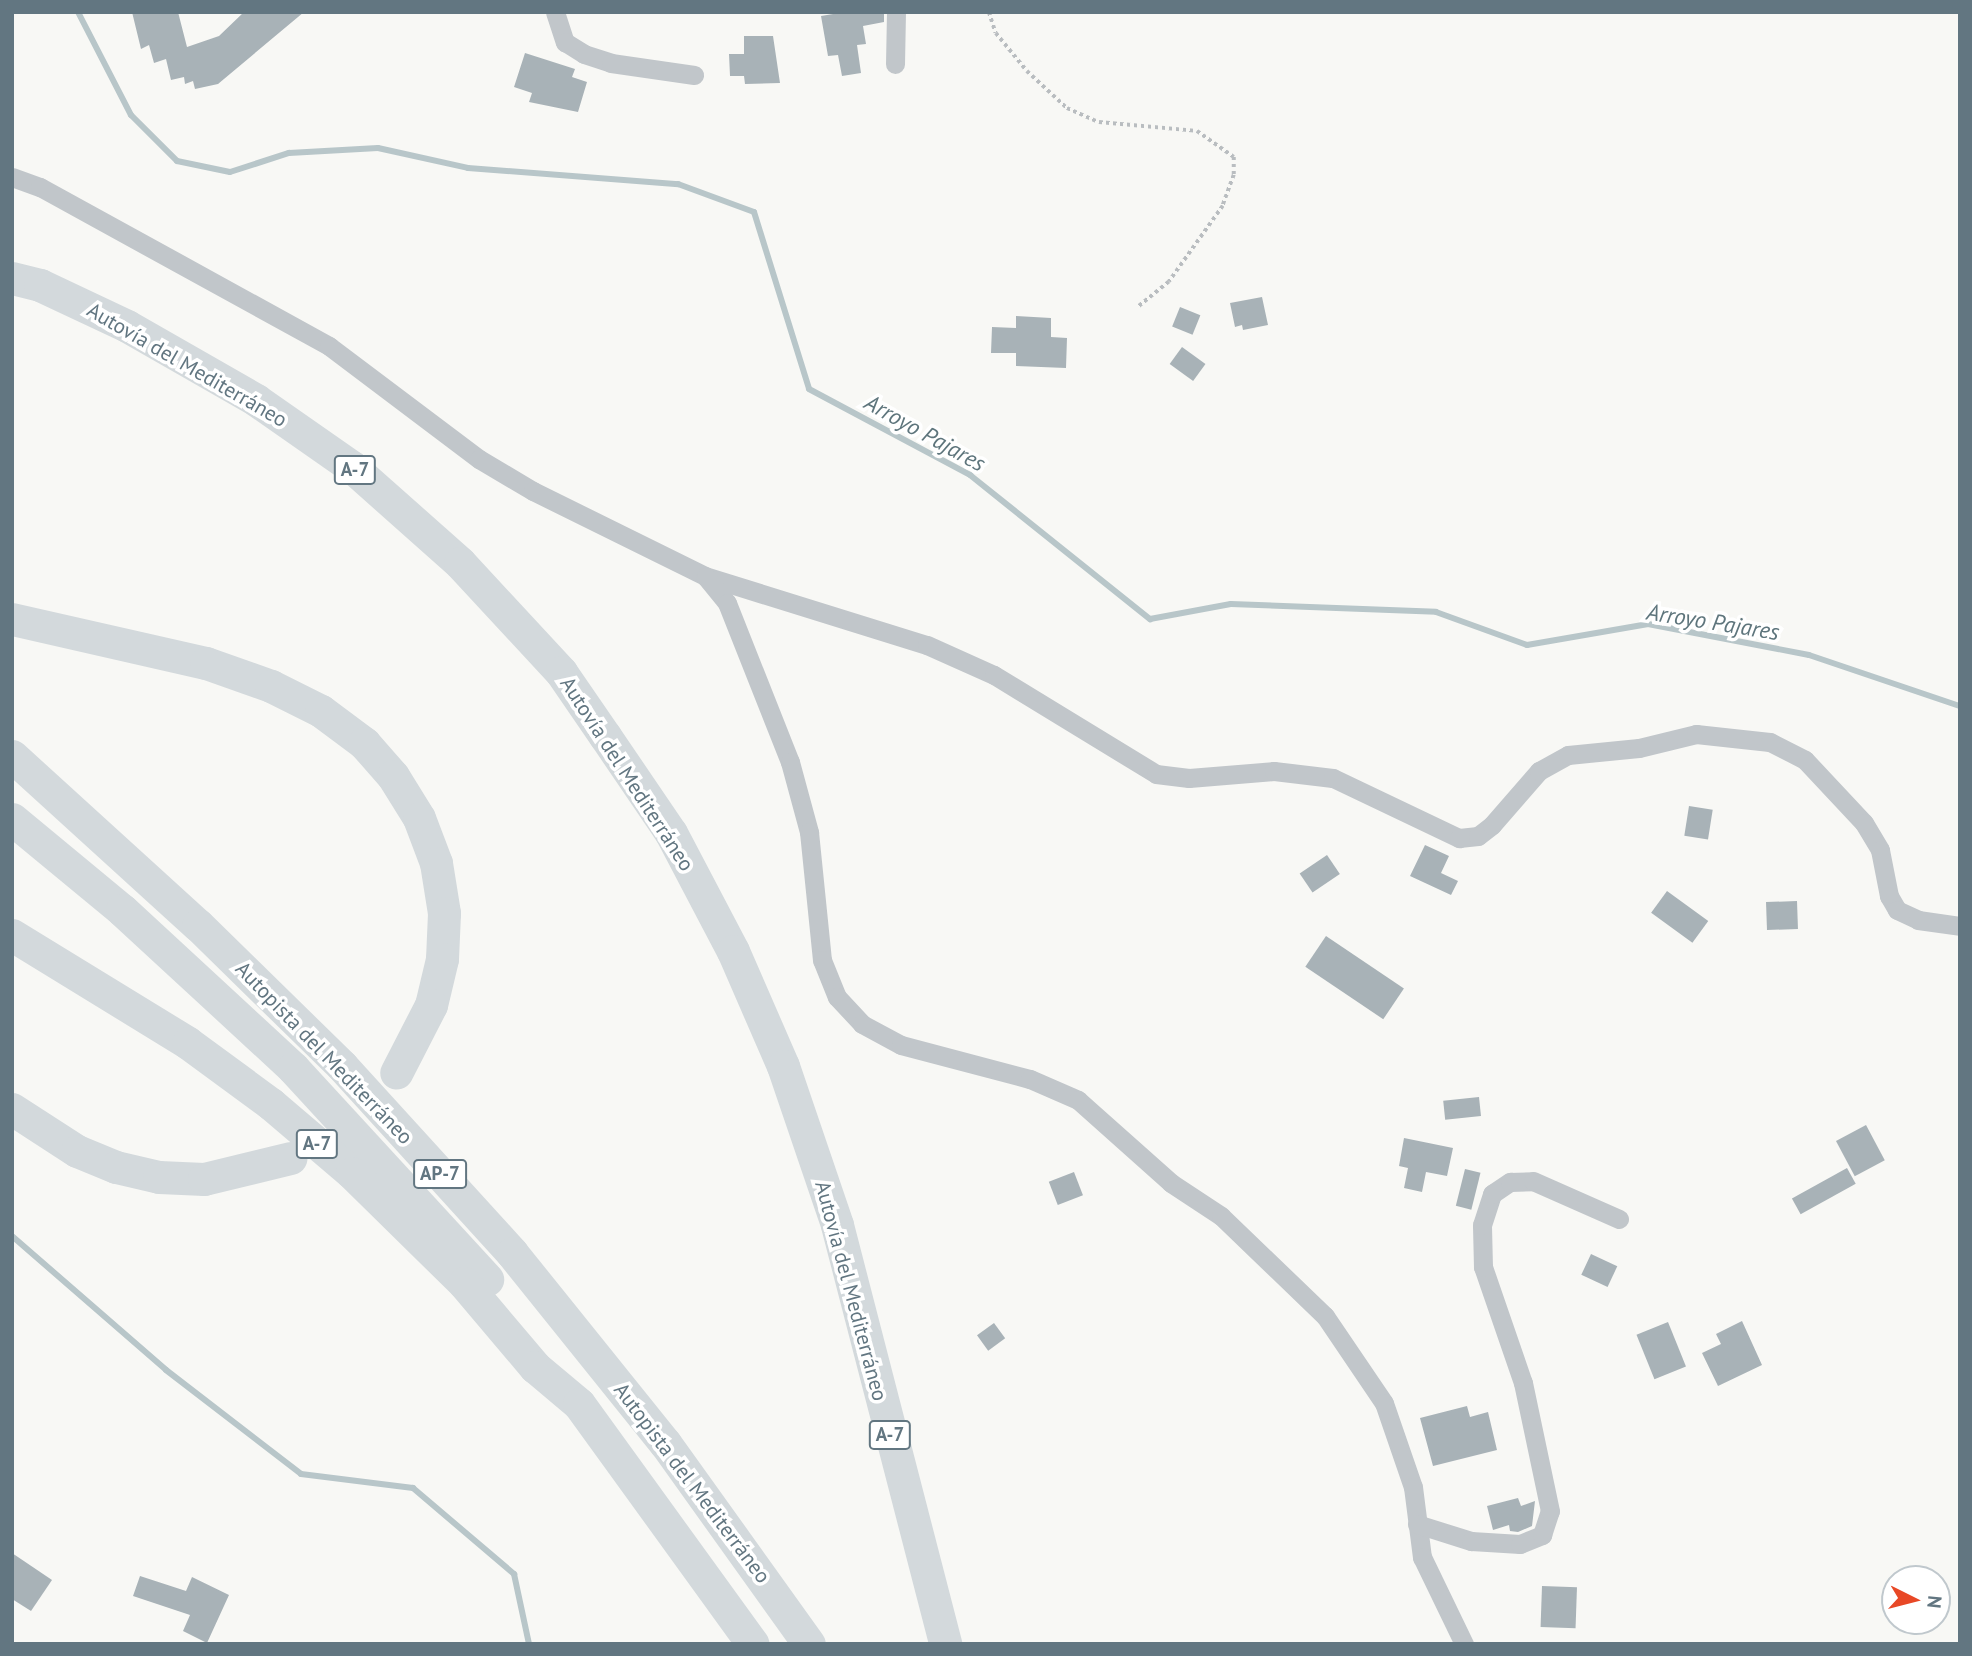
<!DOCTYPE html>
<meta charset="utf-8">
<style>
body{margin:0}
#map{position:relative;width:1972px;height:1656px;overflow:hidden;background:#f8f8f5;font-family:"PT Sans",sans-serif}
div>[style]{position:absolute}
.stream>*{height:6px;margin:-3px;padding:0 3px;transform-origin:3px;border-radius:3px;background:#b8c6c9}
.building>*{inset:0;background:#a8b2b7;transform-origin:0 0}
.path>*{height:3.5px;margin-top:-1.75px;transform-origin:0;background:repeating-linear-gradient(90deg,#b9bdc0 0 3.5px,transparent 0 7px)}
.minor>*{height:19px;margin:-9.5px;padding:0 9.5px;transform-origin:9.5px;border-radius:9.5px;background:#c1c6ca}
.motorway>*{height:33px;margin:-16.5px;padding:0 16.5px;transform-origin:16.5px;border-radius:16.5px;background:#d3d9dc}
span{translate:-50% -50%;white-space:nowrap;text-align:center;line-height:1.15;-webkit-text-stroke:7px #fff;paint-order:stroke}
.shield-label span{padding:2px 5px;background:#fff;border:2px solid;border-radius:5px;-webkit-text-stroke-width:0}
.shield-label{font-size:19px;color:#627681;font-weight:700}
.street-label{font-size:21px;color:#627681}
.water-label{font-size:23px;color:#5e757c;font-style:italic}
.frame{position:absolute;inset:0;border:14px solid #627681;pointer-events:none}
.north{position:absolute;left:1881px;top:1565px;width:70px;height:70px;box-sizing:border-box;background:#fff;border:2px solid #c0c8cd;border-radius:50%;rotate:96deg;font-size:19px;font-weight:700;line-height:28px;text-align:center;color:#627681}
.north::after{content:'';display:block;margin:auto;width:24px;height:32px;background:#e84826;clip-path:polygon(50% 0,100% 100%,50% 72%,0 100%)}
</style>
<div id="map">
<div class="stream">
<i style="left:78px;top:12px;width:116px;rotate:62.8deg"></i>
<i style="left:131px;top:115px;width:65px;rotate:45deg"></i>
<i style="left:177px;top:161px;width:54px;rotate:11.7deg"></i>
<i style="left:230px;top:172px;width:62px;rotate:-17.9deg"></i>
<i style="left:289px;top:153px;width:89px;rotate:-3.2deg"></i>
<i style="left:378px;top:148px;width:92px;rotate:12.5deg"></i>
<i style="left:468px;top:168px;width:211px;rotate:4.4deg"></i>
<i style="left:678px;top:184px;width:81px;rotate:20.2deg"></i>
<i style="left:754px;top:212px;width:185px;rotate:72.7deg"></i>
<i style="left:809px;top:389px;width:183px;rotate:28.1deg"></i>
<i style="left:970px;top:475px;width:231px;rotate:38.7deg"></i>
<i style="left:1150px;top:619px;width:82px;rotate:-10.5deg"></i>
<i style="left:1231px;top:604px;width:205px;rotate:2.2deg"></i>
<i style="left:1436px;top:612px;width:97px;rotate:19.9deg"></i>
<i style="left:1527px;top:645px;width:123px;rotate:-9.8deg"></i>
<i style="left:1648px;top:624px;width:164px;rotate:10.9deg"></i>
<i style="left:1809px;top:655px;width:159px;rotate:18.7deg"></i>
<i style="left:12px;top:1236px;width:204px;rotate:41deg"></i>
<i style="left:166px;top:1370px;width:170px;rotate:37.6deg"></i>
<i style="left:301px;top:1474px;width:113px;rotate:7.1deg"></i>
<i style="left:413px;top:1488px;width:133px;rotate:40.4deg"></i>
<i style="left:514px;top:1574px;width:72px;rotate:77.9deg"></i>
</div>
<div class="building">
<i style="clip-path:polygon(132px 12px,178px 12px,187px 47px,219px 36px,244px 12px,304px 12px,218px 84px,195px 89px,193px 81px,185px 84px,184px 77px,171px 80px,166px 59px,154px 63px,149px 45px,141px 49px)"></i>
<i style="clip-path:polygon(845px 12px,884px 12px,884px 22px,863px 26px,866px 44px,857px 45px,861px 73px,842px 76px,838px 55px,828px 56px,821px 16px)"></i>
<i style="clip-path:polygon(744px 36px,773px 36px,780px 83px,745px 84px,744px 76px,730px 76px,729px 54px,744px 54px)"></i>
<i style="clip-path:polygon(525px 53px,575px 69px,572px 77px,587px 82px,578px 112px,529px 102px,532px 93px,514px 87px)"></i>
<i style="clip-path:polygon(1262px 297px,1268px 325px,1243px 330px,1242px 325px,1235px 327px,1230px 303px)"></i>
<i style="left:1180px;top:307px;width:22px;height:21px;rotate:22deg"></i>
<i style="clip-path:polygon(1016px 316px,1051px 318px,1051px 337px,1067px 338px,1066px 368px,1016px 366px,1016px 353px,991px 353px,992px 327px,1016px 328px)"></i>
<i style="left:1182px;top:347px;width:29px;height:21px;rotate:36deg"></i>
<i style="left:1689px;top:806px;width:24px;height:30px;rotate:9deg"></i>
<i style="clip-path:polygon(1425px 845px,1449px 856px,1441px 873px,1458px 881px,1451px 895px,1410px 876px)"></i>
<i style="left:1327px;top:855px;width:23px;height:33px;rotate:56deg"></i>
<i style="left:1667px;top:891px;width:51px;height:27px;rotate:36deg"></i>
<i style="left:1797px;top:901px;width:28px;height:31px;rotate:88deg"></i>
<i style="left:1326px;top:936px;width:94px;height:37px;rotate:34deg"></i>
<i style="left:1479px;top:1097px;width:19px;height:36px;rotate:84deg"></i>
<i style="left:1866px;top:1125px;width:40px;height:34px;rotate:62deg"></i>
<i style="clip-path:polygon(1404px 1138px,1453px 1148px,1447px 1176px,1426px 1172px,1422px 1192px,1404px 1188px,1408px 1168px,1399px 1166px)"></i>
<i style="left:1847px;top:1168px;width:18px;height:63px;rotate:61deg"></i>
<i style="left:1465px;top:1169px;width:16px;height:38px;rotate:14deg"></i>
<i style="left:1074px;top:1172px;width:25px;height:27px;rotate:69deg"></i>
<i style="left:1591px;top:1254px;width:29px;height:23px;rotate:25deg"></i>
<i style="clip-path:polygon(1742px 1321px,1762px 1365px,1718px 1386px,1702px 1353px,1721px 1344px,1716px 1334px)"></i>
<i style="left:1668px;top:1322px;width:48px;height:34px;rotate:68deg"></i>
<i style="left:994px;top:1323px;width:19px;height:21px;rotate:54deg"></i>
<i style="clip-path:polygon(1467px 1406px,1470px 1417px,1488px 1412px,1497px 1450px,1433px 1466px,1420px 1418px)"></i>
<i style="clip-path:polygon(1518px 1498px,1521px 1506px,1535px 1501px,1532px 1526px,1518px 1532px,1510px 1531px,1509px 1525px,1493px 1530px,1487px 1506px)"></i>
<i style="clip-path:polygon(12px 1553px,52px 1580px,31px 1611px,12px 1599px)"></i>
<i style="clip-path:polygon(140px 1576px,186px 1591px,192px 1577px,229px 1595px,207px 1643px,183px 1631px,190px 1615px,133px 1596px)"></i>
<i style="left:1542px;top:1586px;width:35px;height:41px;rotate:2deg"></i>
</div>
<div class="path">
<i style="left:989px;top:12px;width:22px;rotate:72deg"></i>
<i style="left:996px;top:33px;width:49px;rotate:50.8deg"></i>
<i style="left:1027px;top:71px;width:54px;rotate:42.8deg"></i>
<i style="left:1067px;top:108px;width:35px;rotate:24deg"></i>
<i style="left:1099px;top:122px;width:98px;rotate:5.2deg"></i>
<i style="left:1197px;top:131px;width:45px;rotate:35.1deg"></i>
<i style="left:1234px;top:157px;width:18px;rotate:90deg"></i>
<i style="left:1234px;top:175px;width:33px;rotate:110deg"></i>
<i style="left:1223px;top:206px;width:93px;rotate:125.4deg"></i>
<i style="left:1169px;top:282px;width:41px;rotate:140.9deg"></i>
</div>
<div class="minor">
<i style="left:555px;top:12px;width:32px;rotate:72deg"></i>
<i style="left:565px;top:42px;width:22px;rotate:32deg"></i>
<i style="left:584px;top:54px;width:28px;rotate:18deg"></i>
<i style="left:611px;top:63px;width:84px;rotate:8.2deg"></i>
<i style="left:895px;top:64px;width:52px;rotate:-88.9deg"></i>
<i style="left:12px;top:177px;width:30px;rotate:20deg"></i>
<i style="left:40px;top:187px;width:330px;rotate:28.8deg"></i>
<i style="left:329px;top:346px;width:188px;rotate:37deg"></i>
<i style="left:479px;top:459px;width:63px;rotate:30.7deg"></i>
<i style="left:533px;top:491px;width:192px;rotate:26.3deg"></i>
<i style="left:705px;top:576px;width:232px;rotate:17.3deg"></i>
<i style="left:927px;top:645px;width:73px;rotate:24.1deg"></i>
<i style="left:994px;top:675px;width:190px;rotate:31.4deg"></i>
<i style="left:1156px;top:774px;width:33px;rotate:7deg"></i>
<i style="left:1189px;top:778px;width:85px;rotate:-4.7deg"></i>
<i style="left:1274px;top:771px;width:59px;rotate:6.8deg"></i>
<i style="left:1333px;top:778px;width:140px;rotate:25.5deg"></i>
<i style="left:1459px;top:838px;width:19px;rotate:-6deg"></i>
<i style="left:1478px;top:836px;width:18px;rotate:-38deg"></i>
<i style="left:1492px;top:825px;width:72px;rotate:-49deg"></i>
<i style="left:1539px;top:771px;width:33px;rotate:-29deg"></i>
<i style="left:1568px;top:755px;width:71px;rotate:-5.6deg"></i>
<i style="left:1639px;top:748px;width:59px;rotate:-13.8deg"></i>
<i style="left:1696px;top:734px;width:74px;rotate:6.2deg"></i>
<i style="left:1770px;top:742px;width:39px;rotate:27deg"></i>
<i style="left:1805px;top:760px;width:86px;rotate:46.9deg"></i>
<i style="left:1864px;top:823px;width:31px;rotate:59deg"></i>
<i style="left:1880px;top:850px;width:47px;rotate:78.9deg"></i>
<i style="left:1889px;top:896px;width:16px;rotate:60deg"></i>
<i style="left:1897px;top:910px;width:23px;rotate:25deg"></i>
<i style="left:1918px;top:920px;width:42px;rotate:8.1deg"></i>
<i style="left:706px;top:577px;width:33px;rotate:51deg"></i>
<i style="left:727px;top:603px;width:171px;rotate:68.4deg"></i>
<i style="left:790px;top:762px;width:73px;rotate:74.8deg"></i>
<i style="left:809px;top:832px;width:129px;rotate:84.2deg"></i>
<i style="left:822px;top:960px;width:40px;rotate:68deg"></i>
<i style="left:837px;top:997px;width:37px;rotate:47deg"></i>
<i style="left:862px;top:1024px;width:44px;rotate:28.3deg"></i>
<i style="left:901px;top:1045px;width:133px;rotate:14.8deg"></i>
<i style="left:1030px;top:1079px;width:52px;rotate:23.6deg"></i>
<i style="left:1078px;top:1100px;width:125px;rotate:41.7deg"></i>
<i style="left:1171px;top:1183px;width:60px;rotate:33.4deg"></i>
<i style="left:1221px;top:1216px;width:144px;rotate:43.9deg"></i>
<i style="left:1325px;top:1316px;width:105px;rotate:55.9deg"></i>
<i style="left:1384px;top:1403px;width:89px;rotate:71deg"></i>
<i style="left:1413px;top:1487px;width:71px;rotate:82.7deg"></i>
<i style="left:1422px;top:1557px;width:97px;rotate:64.2deg"></i>
<i style="left:1417px;top:1524px;width:57px;rotate:17.5deg"></i>
<i style="left:1471px;top:1541px;width:49px;rotate:3.5deg"></i>
<i style="left:1520px;top:1544px;width:24px;rotate:-22deg"></i>
<i style="left:1542px;top:1535px;width:25px;rotate:-72deg"></i>
<i style="left:1550px;top:1511px;width:131px;rotate:-101.9deg"></i>
<i style="left:1523px;top:1383px;width:123px;rotate:-109deg"></i>
<i style="left:1483px;top:1267px;width:42px;rotate:-91.4deg"></i>
<i style="left:1482px;top:1225px;width:33px;rotate:-72deg"></i>
<i style="left:1492px;top:1194px;width:22px;rotate:-34deg"></i>
<i style="left:1510px;top:1182px;width:23px;rotate:-2deg"></i>
<i style="left:1533px;top:1181px;width:94px;rotate:23.8deg"></i>
</div>
<div class="motorway">
<i style="left:12px;top:278px;width:29px;rotate:14deg"></i>
<i style="left:40px;top:285px;width:96px;rotate:25.2deg"></i>
<i style="left:127px;top:326px;width:149px;rotate:29.8deg"></i>
<i style="left:256px;top:400px;width:117px;rotate:34.9deg"></i>
<i style="left:352px;top:467px;width:144px;rotate:41.6deg"></i>
<i style="left:460px;top:563px;width:149px;rotate:47.2deg"></i>
<i style="left:561px;top:672px;width:78px;rotate:55.5deg"></i>
<i style="left:605px;top:736px;width:117px;rotate:55.8deg"></i>
<i style="left:671px;top:833px;width:133px;rotate:62.3deg"></i>
<i style="left:733px;top:951px;width:125px;rotate:66.5deg"></i>
<i style="left:783px;top:1066px;width:168px;rotate:71.2deg"></i>
<i style="left:837px;top:1225px;width:433px;rotate:75.5deg"></i>
<i style="left:12px;top:619px;width:199px;rotate:12.8deg"></i>
<i style="left:206px;top:663px;width:69px;rotate:19.5deg"></i>
<i style="left:271px;top:686px;width:56px;rotate:26.6deg"></i>
<i style="left:321px;top:711px;width:54px;rotate:36.7deg"></i>
<i style="left:364px;top:743px;width:44px;rotate:48.7deg"></i>
<i style="left:393px;top:776px;width:49px;rotate:58.2deg"></i>
<i style="left:419px;top:818px;width:48px;rotate:69.3deg"></i>
<i style="left:436px;top:863px;width:51px;rotate:80.9deg"></i>
<i style="left:444px;top:913px;width:46px;rotate:92.5deg"></i>
<i style="left:442px;top:959px;width:47px;rotate:103.4deg"></i>
<i style="left:431px;top:1005px;width:76px;rotate:117.2deg"></i>
<i style="left:12px;top:756px;width:251px;rotate:42.3deg"></i>
<i style="left:198px;top:925px;width:202px;rotate:44.4deg"></i>
<i style="left:342px;top:1066px;width:253px;rotate:47.7deg"></i>
<i style="left:512px;top:1253px;width:244px;rotate:51.2deg"></i>
<i style="left:665px;top:1443px;width:247px;rotate:54.4deg"></i>
<i style="left:12px;top:819px;width:143px;rotate:39.6deg"></i>
<i style="left:122px;top:910px;width:233px;rotate:42.7deg"></i>
<i style="left:293px;top:1068px;width:287px;rotate:47.4deg"></i>
<i style="left:12px;top:935px;width:206px;rotate:31.5deg"></i>
<i style="left:188px;top:1043px;width:103px;rotate:36.3deg"></i>
<i style="left:271px;top:1104px;width:106px;rotate:40.4deg"></i>
<i style="left:352px;top:1173px;width:157px;rotate:44.5deg"></i>
<i style="left:464px;top:1283px;width:110px;rotate:49.8deg"></i>
<i style="left:535px;top:1367px;width:57px;rotate:40.1deg"></i>
<i style="left:579px;top:1404px;width:296px;rotate:54.1deg"></i>
<i style="left:12px;top:1109px;width:77px;rotate:32.9deg"></i>
<i style="left:77px;top:1151px;width:42px;rotate:22.3deg"></i>
<i style="left:116px;top:1167px;width:44px;rotate:13.1deg"></i>
<i style="left:159px;top:1177px;width:45px;rotate:2.5deg"></i>
<i style="left:204px;top:1179px;width:89px;rotate:-13.7deg"></i>
</div>
<div class="shield-label">
<span style="left:355px;top:470px">A-7</span>
<span style="left:317px;top:1144px">A-7</span>
<span style="left:440px;top:1174px">AP-7</span>
<span style="left:890px;top:1435px">A-7</span>
</div>
<div class="street-label">
<span style="left:187px;top:365px;rotate:30deg">Autovía del Mediterráneo</span>
<span style="left:627px;top:774px;rotate:57deg">Autovía del Mediterráneo</span>
<span style="left:324px;top:1053px;rotate:46deg">Autopista del Mediterráneo</span>
<span style="left:851px;top:1291px;rotate:75deg">Autovía del Mediterráneo</span>
<span style="left:692px;top:1483px;rotate:53deg">Autopista del Mediterráneo</span>
</div>
<div class="water-label">
<span style="left:925px;top:433px;rotate:29deg">Arroyo Pajares</span>
<span style="left:1713px;top:622px;rotate:9deg">Arroyo Pajares</span>
</div>
<div class="frame"></div>
<div class="north">N</div>
</div>
